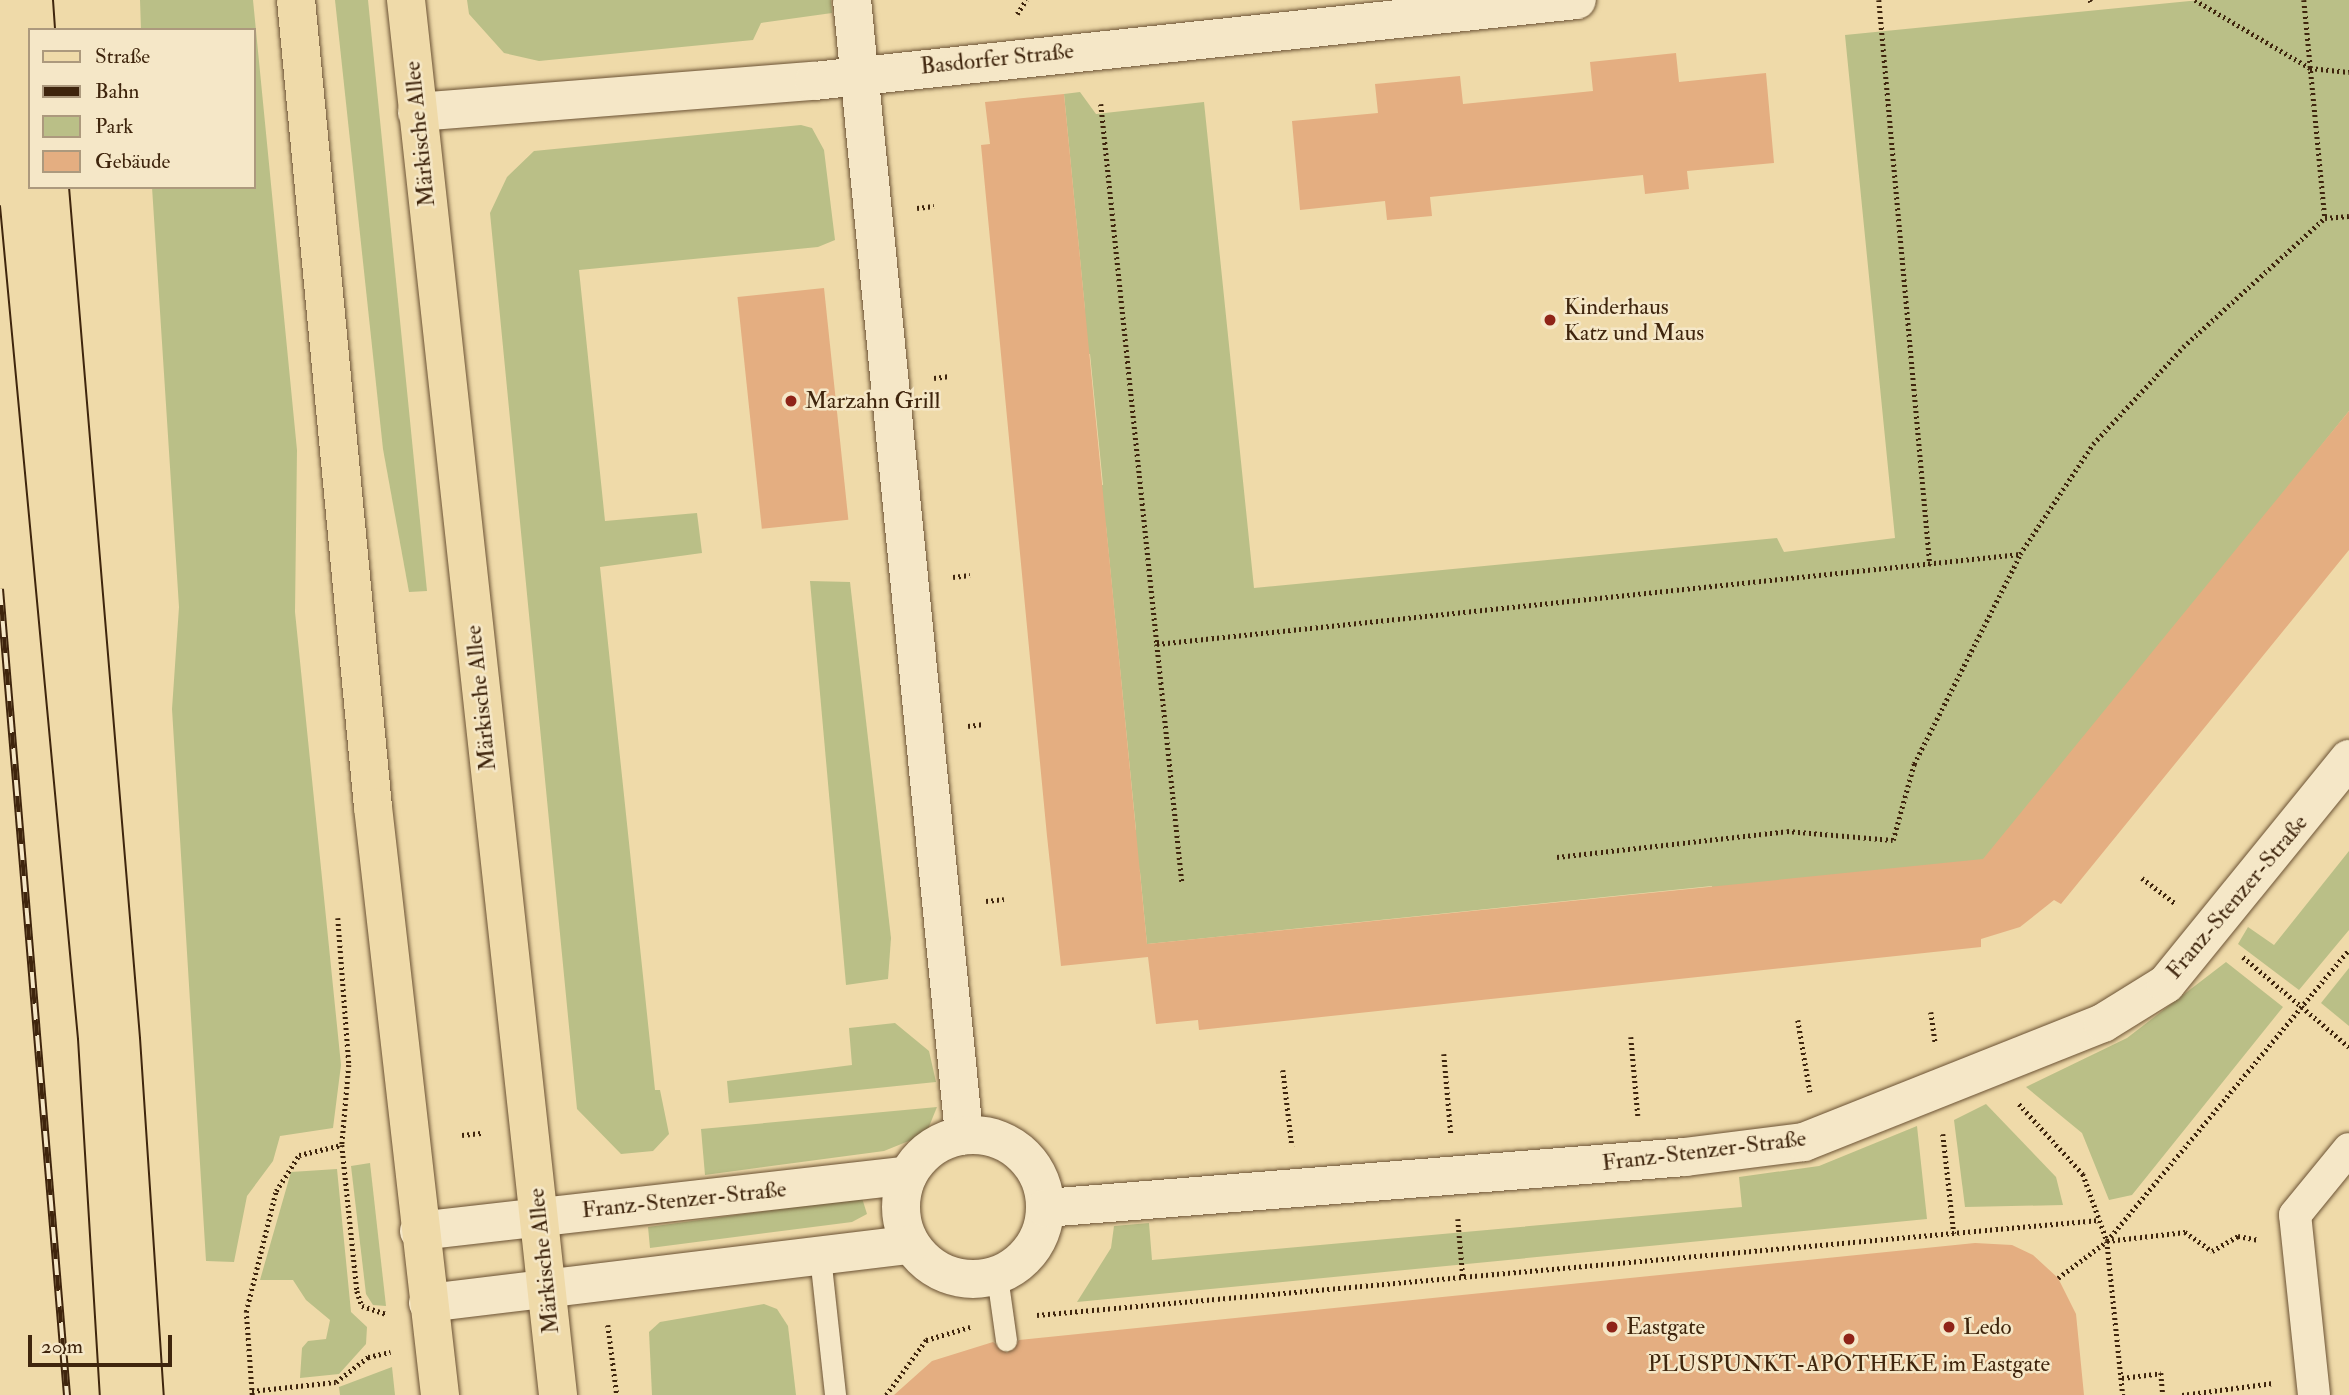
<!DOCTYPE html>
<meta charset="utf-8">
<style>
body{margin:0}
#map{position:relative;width:2349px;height:1395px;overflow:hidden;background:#efdaa9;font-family:"IM FELL Double Pica",serif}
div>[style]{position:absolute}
.green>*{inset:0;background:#babf87}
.building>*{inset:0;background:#e4ae81;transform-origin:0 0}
.path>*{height:4.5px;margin-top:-2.25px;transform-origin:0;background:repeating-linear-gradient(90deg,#3f250d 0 2px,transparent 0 5.5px)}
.roads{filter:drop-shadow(0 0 2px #6b5234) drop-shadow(0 0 2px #6b5234)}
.service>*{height:21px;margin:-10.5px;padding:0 10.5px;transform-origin:10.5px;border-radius:10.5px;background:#f5e7c7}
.pedestrian>*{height:32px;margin:-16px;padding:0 16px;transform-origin:16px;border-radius:16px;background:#f5e7c7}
.minor>*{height:38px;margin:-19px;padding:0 19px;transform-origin:19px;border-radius:19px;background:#f5e7c7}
.minor>.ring{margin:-19px;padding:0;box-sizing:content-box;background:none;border:38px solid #f5e7c7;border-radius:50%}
.primary>*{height:38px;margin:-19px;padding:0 19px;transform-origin:19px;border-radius:19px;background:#efdaa9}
.tram>*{height:2px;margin:-1px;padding:0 1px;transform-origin:1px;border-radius:1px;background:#3f250d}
.rail>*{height:8px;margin-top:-4px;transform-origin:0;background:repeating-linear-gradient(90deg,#f5e7c7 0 16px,#3f250d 0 32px);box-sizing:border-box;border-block:2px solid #3f250d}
.dots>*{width:19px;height:19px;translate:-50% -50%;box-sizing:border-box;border:4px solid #f5e7c7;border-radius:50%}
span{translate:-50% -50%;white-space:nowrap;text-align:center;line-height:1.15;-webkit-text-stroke:5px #f5e7c7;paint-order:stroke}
.street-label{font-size:23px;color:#3f250d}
.poi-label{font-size:23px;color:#3f250d}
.left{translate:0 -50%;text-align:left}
.legend{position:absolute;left:28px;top:28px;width:228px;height:161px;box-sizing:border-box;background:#f5e7c7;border:2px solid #ac997d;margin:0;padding:9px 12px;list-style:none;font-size:21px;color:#3f250d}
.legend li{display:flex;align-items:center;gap:14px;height:35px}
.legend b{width:35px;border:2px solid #ac997d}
.scale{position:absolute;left:28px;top:1335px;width:144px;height:32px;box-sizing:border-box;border:4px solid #3f250d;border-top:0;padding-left:9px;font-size:21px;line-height:24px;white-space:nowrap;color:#3f250d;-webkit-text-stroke:5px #f5e7c7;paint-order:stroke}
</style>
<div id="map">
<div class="green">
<i style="clip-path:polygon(140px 0,253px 0,297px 450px,295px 612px,341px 1065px,333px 1128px,280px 1136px,273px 1161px,247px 1196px,234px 1262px,206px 1261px,172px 709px,179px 607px,152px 187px,254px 187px,254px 30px,141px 30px)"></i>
<i style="clip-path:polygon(335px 0,368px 0,427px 591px,409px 592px,383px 449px)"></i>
<i style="clip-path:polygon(467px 0,831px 0,832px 13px,761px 23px,753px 40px,539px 61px,504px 53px,469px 14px)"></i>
<i style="clip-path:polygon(2200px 0,2349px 0,2349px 411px,1986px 864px,1713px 896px,1712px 886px,1147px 944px,1140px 872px,1127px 832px,1136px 830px,1106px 526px,1094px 486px,1103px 485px,1090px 354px,1081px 354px,1085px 310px,1064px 94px,1080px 92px,1096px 114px,1204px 102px,1254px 588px,1777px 538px,1784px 552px,1895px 538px,1845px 35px)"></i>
<i style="clip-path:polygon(801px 125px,812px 128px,824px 150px,835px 240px,818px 247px,579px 270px,605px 521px,697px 513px,702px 553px,600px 567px,655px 1090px,660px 1090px,669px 1134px,653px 1151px,621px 1154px,577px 1109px,490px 213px,507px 177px,534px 151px)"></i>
<i style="clip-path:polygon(810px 581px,850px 582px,891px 938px,888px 979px,846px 985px)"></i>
<i style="clip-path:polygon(2349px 851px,2349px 930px,2299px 990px,2238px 944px,2248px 927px,2274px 945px)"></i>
<i style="clip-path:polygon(2226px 962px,2283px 1007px,2132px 1195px,2109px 1200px,2082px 1133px,2026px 1087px,2127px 1038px)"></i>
<i style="clip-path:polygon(2349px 968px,2349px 1026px,2321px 1003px)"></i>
<i style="clip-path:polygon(895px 1023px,929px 1051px,936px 1082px,729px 1103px,727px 1081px,852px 1065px,849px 1028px)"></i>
<i style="clip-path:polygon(1986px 1104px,2056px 1177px,2063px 1205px,1965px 1207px,1954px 1120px)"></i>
<i style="clip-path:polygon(937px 1107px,926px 1134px,884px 1151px,705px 1175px,701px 1129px)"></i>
<i style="clip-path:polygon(1917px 1126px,1927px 1219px,1077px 1302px,1111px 1248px,1114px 1226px,1149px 1223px,1152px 1260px,1742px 1207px,1739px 1177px,1819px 1166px)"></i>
<i style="clip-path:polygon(370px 1163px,386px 1306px,373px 1305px,366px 1294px,351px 1166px)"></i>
<i style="clip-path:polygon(337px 1169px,351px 1312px,367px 1327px,366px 1344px,339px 1374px,300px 1378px,302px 1348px,308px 1341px,326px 1339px,330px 1320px,306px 1300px,293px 1280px,260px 1280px,291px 1172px)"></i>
<i style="clip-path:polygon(862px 1198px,867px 1214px,852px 1222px,650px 1248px,648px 1227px)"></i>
<i style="clip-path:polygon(764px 1304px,777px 1309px,788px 1326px,796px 1395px,652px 1395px,649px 1332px,660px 1322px)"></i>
<i style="clip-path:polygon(392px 1367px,395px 1395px,340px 1395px,339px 1387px)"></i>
</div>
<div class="building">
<i style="clip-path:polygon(1676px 53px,1679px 82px,1766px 73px,1774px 163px,1687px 171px,1689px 189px,1645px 194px,1643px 175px,1430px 197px,1432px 216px,1387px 220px,1385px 201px,1300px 210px,1292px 121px,1378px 113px,1375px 84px,1460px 76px,1463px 104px,1593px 91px,1590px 62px)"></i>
<i style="clip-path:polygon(1064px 94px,1147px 944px,1983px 859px,2349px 411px,2349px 550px,2061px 904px,2054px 900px,2020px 927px,1981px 939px,1981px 947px,1199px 1030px,1198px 1020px,1156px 1024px,1148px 957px,1061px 966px,1047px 836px,981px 145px,990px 144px,985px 102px)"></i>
<i style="left:824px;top:288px;width:233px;height:87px;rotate:84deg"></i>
<i style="clip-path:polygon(1975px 1243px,2012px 1245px,2033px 1255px,2058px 1278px,2076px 1314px,2084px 1395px,894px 1395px,932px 1361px,993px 1342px,1007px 1353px,1019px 1340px)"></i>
</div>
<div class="path">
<i style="left:1879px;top:0;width:567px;rotate:84.84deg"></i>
<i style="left:2090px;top:0;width:2px;rotate:63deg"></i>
<i style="left:2195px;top:0;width:134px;rotate:30.6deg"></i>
<i style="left:2310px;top:68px;width:39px;rotate:6deg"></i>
<i style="left:2304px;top:0;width:219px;rotate:84.5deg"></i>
<i style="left:1017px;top:14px;width:17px;rotate:-57deg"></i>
<i style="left:1101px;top:104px;width:543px;rotate:84.08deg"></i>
<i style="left:1157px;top:644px;width:868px;rotate:-5.95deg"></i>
<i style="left:2020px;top:554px;width:132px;rotate:-56.4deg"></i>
<i style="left:2093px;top:444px;width:132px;rotate:-47.1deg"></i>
<i style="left:2183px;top:347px;width:192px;rotate:-42.3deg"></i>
<i style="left:2325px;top:218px;width:24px;rotate:-5deg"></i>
<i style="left:917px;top:208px;width:17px;rotate:-7deg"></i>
<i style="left:934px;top:378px;width:16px;rotate:-7deg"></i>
<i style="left:953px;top:577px;width:17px;rotate:-7deg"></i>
<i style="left:1157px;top:644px;width:240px;rotate:84deg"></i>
<i style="left:968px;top:726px;width:16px;rotate:-7deg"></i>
<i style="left:1557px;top:857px;width:231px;rotate:-6.4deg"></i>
<i style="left:1787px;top:831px;width:106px;rotate:4.9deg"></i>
<i style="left:1893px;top:840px;width:79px;rotate:-74.6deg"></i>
<i style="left:1914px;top:764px;width:234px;rotate:-63.1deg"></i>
<i style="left:2142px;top:878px;width:43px;rotate:37.4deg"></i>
<i style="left:986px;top:901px;width:18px;rotate:-6deg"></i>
<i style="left:338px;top:918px;width:147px;rotate:85.7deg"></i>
<i style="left:349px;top:1065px;width:80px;rotate:95deg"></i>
<i style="left:342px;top:1145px;width:147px;rotate:84.1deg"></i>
<i style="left:357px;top:1291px;width:16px;rotate:72deg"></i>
<i style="left:362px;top:1306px;width:26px;rotate:18deg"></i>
<i style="left:2243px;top:957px;width:139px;rotate:40.3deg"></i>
<i style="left:1931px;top:1012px;width:30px;rotate:82deg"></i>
<i style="left:1798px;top:1020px;width:73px;rotate:80.5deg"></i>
<i style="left:1631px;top:1037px;width:79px;rotate:84.9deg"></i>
<i style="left:1444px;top:1054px;width:80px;rotate:85deg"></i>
<i style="left:1283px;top:1070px;width:77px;rotate:83.2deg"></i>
<i style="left:2019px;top:1104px;width:95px;rotate:47.6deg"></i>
<i style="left:2083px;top:1174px;width:71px;rotate:70.3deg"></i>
<i style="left:2107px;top:1241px;width:79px;rotate:-6.6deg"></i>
<i style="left:2185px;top:1232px;width:33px;rotate:35deg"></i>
<i style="left:2212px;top:1251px;width:30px;rotate:-30deg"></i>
<i style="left:2238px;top:1236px;width:20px;rotate:11deg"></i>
<i style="left:1943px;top:1134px;width:100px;rotate:83.7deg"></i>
<i style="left:462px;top:1135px;width:19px;rotate:-6deg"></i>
<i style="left:1458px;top:1219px;width:58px;rotate:85.1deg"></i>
<i style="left:2107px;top:1241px;width:155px;rotate:84.1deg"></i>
<i style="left:2058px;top:1278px;width:61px;rotate:-37.1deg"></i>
<i style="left:2107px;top:1241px;width:378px;rotate:-50.3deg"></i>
<i style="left:1037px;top:1315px;width:1067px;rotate:-5.11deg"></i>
<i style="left:608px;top:1325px;width:71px;rotate:82.7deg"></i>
<i style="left:2122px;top:1378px;width:39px;rotate:-7deg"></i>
<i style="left:2161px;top:1373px;width:22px;rotate:85deg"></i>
<i style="left:252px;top:1391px;width:84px;rotate:-6.1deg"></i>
<i style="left:336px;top:1382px;width:41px;rotate:-38deg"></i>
<i style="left:368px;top:1357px;width:23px;rotate:-13deg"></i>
<i style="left:252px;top:1395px;width:83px;rotate:-94.1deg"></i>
<i style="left:246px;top:1312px;width:125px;rotate:-76.1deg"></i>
<i style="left:276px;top:1191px;width:43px;rotate:-57.4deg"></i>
<i style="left:299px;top:1155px;width:44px;rotate:-13.1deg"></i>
<i style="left:886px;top:1395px;width:68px;rotate:-54deg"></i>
<i style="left:926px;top:1340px;width:46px;rotate:-16.5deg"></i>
<i style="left:2182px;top:1395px;width:92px;rotate:-7.5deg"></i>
</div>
<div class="roads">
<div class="service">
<i style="left:820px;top:1256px;width:140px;rotate:83.8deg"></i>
<i style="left:997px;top:1276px;width:65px;rotate:82deg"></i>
</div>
<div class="pedestrian">
<i style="left:2314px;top:1395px;width:181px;rotate:-96deg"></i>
<i style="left:2295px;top:1215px;width:85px;rotate:-50.7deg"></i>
</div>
<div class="minor">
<i style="left:852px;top:0;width:1141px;rotate:84.36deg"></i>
<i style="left:417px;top:112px;width:398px;rotate:-4.5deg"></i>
<i style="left:814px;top:81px;width:767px;rotate:-6.06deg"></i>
<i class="ring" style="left:901px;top:1135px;width:106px;height:106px"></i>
<i style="left:1046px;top:1208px;width:641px;rotate:-4.56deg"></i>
<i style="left:1685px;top:1157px;width:120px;rotate:-7.2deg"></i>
<i style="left:1804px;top:1142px;width:322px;rotate:-21.7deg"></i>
<i style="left:2103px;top:1023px;width:74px;rotate:-31.8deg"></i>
<i style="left:2166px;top:984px;width:290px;rotate:-50.9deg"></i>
<i style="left:419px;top:1231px;width:492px;rotate:-6.5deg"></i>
<i style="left:428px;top:1303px;width:485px;rotate:-6.9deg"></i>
</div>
<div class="primary">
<i style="left:296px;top:0;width:811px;rotate:84.55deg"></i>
<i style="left:373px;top:807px;width:592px;rotate:83.5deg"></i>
<i style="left:406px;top:0;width:1403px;rotate:83.78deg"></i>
</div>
</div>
<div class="tram">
<i style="left:53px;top:0;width:30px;rotate:86deg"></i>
<i style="left:69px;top:187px;width:854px;rotate:85.23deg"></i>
<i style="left:140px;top:1038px;width:358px;rotate:86.2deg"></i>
<i style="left:0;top:206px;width:837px;rotate:84.65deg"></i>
<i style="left:78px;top:1039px;width:357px;rotate:86.5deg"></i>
</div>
<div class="rail">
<i style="left:0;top:589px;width:809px;rotate:85.25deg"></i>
</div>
<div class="dots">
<i style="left:1550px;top:320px;background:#8f2418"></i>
<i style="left:791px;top:401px;background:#8f2418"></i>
<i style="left:1612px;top:1327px;background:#8f2418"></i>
<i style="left:1949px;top:1327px;background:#8f2418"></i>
<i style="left:1849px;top:1339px;background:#8f2418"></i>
</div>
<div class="street-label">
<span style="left:997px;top:59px;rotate:-6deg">Basdorfer Straße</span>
<span style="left:420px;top:134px;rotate:-96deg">Märkische Allee</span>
<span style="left:481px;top:698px;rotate:-96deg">Märkische Allee</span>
<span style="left:2237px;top:897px;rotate:-50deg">Franz-Stenzer-Straße</span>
<span style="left:1704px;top:1151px;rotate:-7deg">Franz-Stenzer-Straße</span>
<span style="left:684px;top:1200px;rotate:-6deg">Franz-Stenzer-Straße</span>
<span style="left:544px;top:1261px;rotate:-96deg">Märkische Allee</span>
</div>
<div class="poi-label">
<span class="left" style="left:1564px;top:320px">Kinderhaus<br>Katz und Maus</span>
<span class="left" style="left:805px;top:401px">Marzahn Grill</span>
<span class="left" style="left:1626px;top:1327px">Eastgate</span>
<span class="left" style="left:1963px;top:1327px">Ledo</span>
<span style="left:1849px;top:1364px">PLUSPUNKT-APOTHEKE im Eastgate</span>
</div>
<ul class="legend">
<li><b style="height:9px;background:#efdaa9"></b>Straße</li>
<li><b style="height:9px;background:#3f250d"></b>Bahn</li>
<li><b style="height:19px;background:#babf87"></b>Park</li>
<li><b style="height:19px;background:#e4ae81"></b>Gebäude</li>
</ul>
<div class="scale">20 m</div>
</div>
